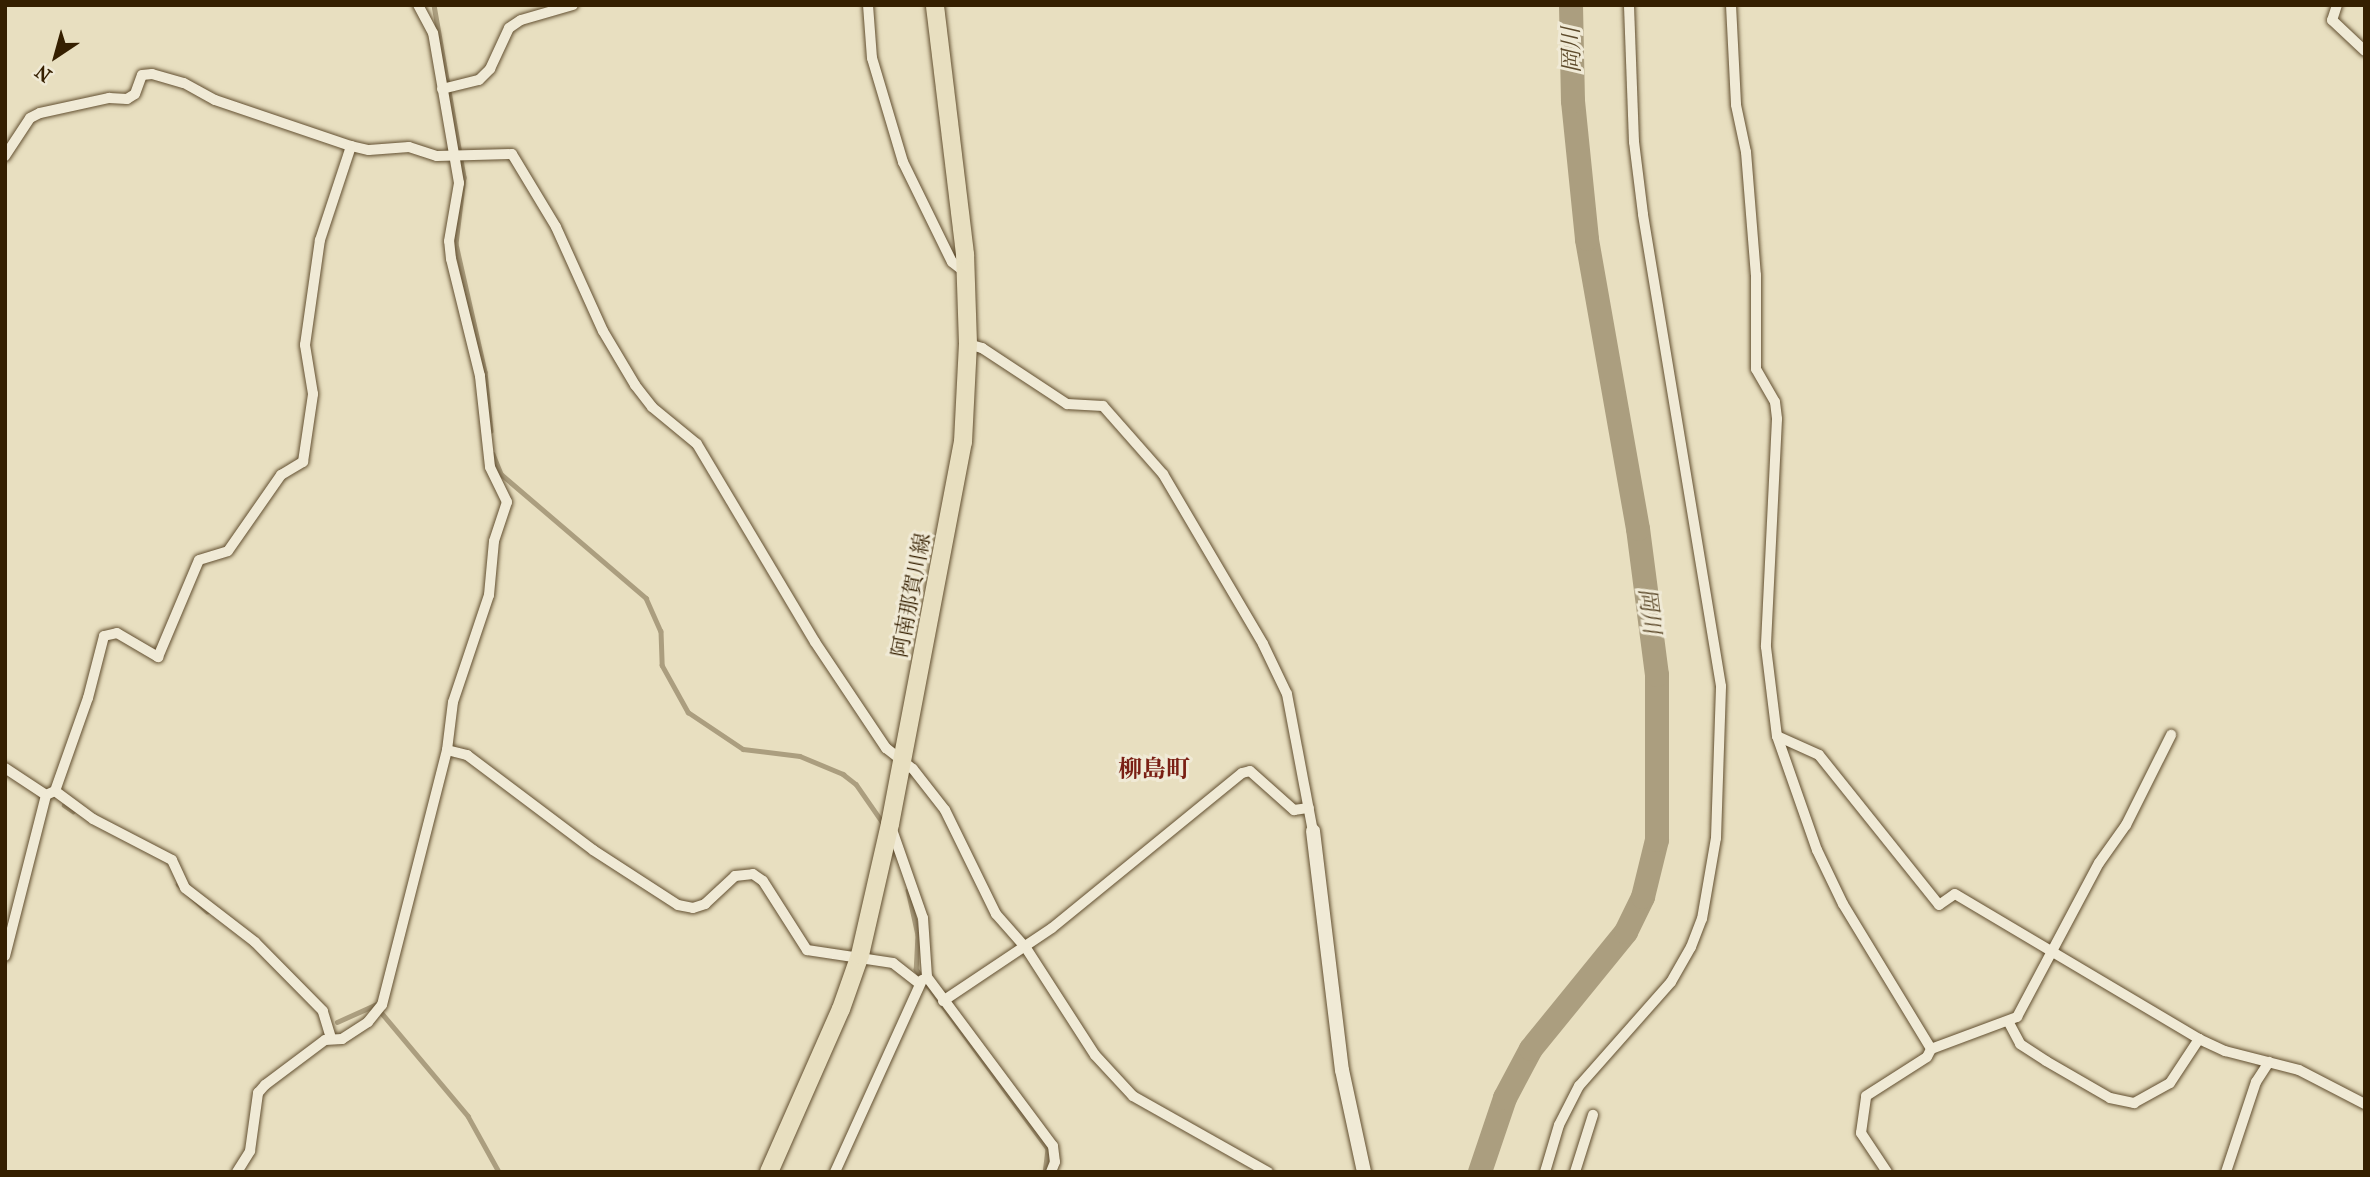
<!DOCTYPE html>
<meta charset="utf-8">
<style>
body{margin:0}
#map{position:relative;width:2370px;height:1177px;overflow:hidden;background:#e8dfc0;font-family:"IM FELL French Canon","Noto Serif JP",serif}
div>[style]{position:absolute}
.stream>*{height:4.5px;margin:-2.25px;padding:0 2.25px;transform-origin:2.25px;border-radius:2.25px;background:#ab9e7f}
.river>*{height:24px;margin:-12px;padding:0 12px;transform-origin:12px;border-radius:12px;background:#ab9e7f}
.roads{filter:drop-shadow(0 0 2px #624f30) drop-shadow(0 0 2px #624f30)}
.minor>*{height:10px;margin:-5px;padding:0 5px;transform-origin:5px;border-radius:5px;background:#f0ead6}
.tertiary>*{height:14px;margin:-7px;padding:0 7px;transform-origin:7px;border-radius:7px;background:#f0ead6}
.primary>*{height:18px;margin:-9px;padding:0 9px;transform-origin:9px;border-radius:9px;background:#e8dfc0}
span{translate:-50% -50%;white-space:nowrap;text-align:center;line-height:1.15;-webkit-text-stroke:6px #f0ead6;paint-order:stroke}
.street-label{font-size:21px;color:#351f00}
.water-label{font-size:23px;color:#5e4b2c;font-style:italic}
.quarter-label{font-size:24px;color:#7a1f14;font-weight:700}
.frame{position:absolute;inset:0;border:7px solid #351f00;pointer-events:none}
.north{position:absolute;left:21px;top:21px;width:70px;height:70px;-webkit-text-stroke:5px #f0ead6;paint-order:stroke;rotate:216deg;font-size:19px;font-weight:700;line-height:28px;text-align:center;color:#351f00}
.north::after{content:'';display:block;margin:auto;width:24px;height:32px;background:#351f00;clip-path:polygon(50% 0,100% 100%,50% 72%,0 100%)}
</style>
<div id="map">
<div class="stream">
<i style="left:434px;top:5px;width:175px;rotate:80.1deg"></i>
<i style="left:464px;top:177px;width:67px;rotate:96.8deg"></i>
<i style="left:456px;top:244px;width:131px;rotate:77.2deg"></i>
<i style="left:485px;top:372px;width:59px;rotate:84.2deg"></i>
<i style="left:493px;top:454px;width:22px;rotate:68deg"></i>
<i style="left:501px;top:474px;width:191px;rotate:40.5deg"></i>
<i style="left:646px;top:598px;width:36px;rotate:66deg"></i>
<i style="left:661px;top:631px;width:34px;rotate:88deg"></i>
<i style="left:662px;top:665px;width:54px;rotate:61deg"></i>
<i style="left:688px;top:712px;width:66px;rotate:33.9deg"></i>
<i style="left:743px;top:749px;width:57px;rotate:7deg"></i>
<i style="left:800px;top:756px;width:47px;rotate:22.7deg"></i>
<i style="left:843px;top:774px;width:16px;rotate:38deg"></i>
<i style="left:856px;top:784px;width:47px;rotate:55.3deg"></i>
<i style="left:64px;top:805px;width:11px;rotate:34deg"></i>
<i style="left:178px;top:884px;width:40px;rotate:43deg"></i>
<i style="left:908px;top:890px;width:46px;rotate:77.5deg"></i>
<i style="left:918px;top:935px;width:34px;rotate:93deg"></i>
<i style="left:916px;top:969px;width:223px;rotate:53.7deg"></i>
<i style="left:1048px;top:1149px;width:23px;rotate:97deg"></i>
<i style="left:337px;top:1022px;width:42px;rotate:-24.1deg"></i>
<i style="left:375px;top:1005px;width:145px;rotate:50deg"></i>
<i style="left:468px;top:1116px;width:64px;rotate:61deg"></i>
</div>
<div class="river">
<i style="left:1480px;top:1172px;width:78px;rotate:-71.3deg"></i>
<i style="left:1505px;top:1098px;width:55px;rotate:-62deg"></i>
<i style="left:1531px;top:1049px;width:151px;rotate:-50.9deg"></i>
<i style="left:1626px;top:932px;width:39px;rotate:-64deg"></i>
<i style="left:1643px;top:897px;width:59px;rotate:-76.2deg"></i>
<i style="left:1657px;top:840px;width:165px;rotate:-90deg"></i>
<i style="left:1657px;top:675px;width:147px;rotate:-97.4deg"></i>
<i style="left:1638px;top:529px;width:294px;rotate:-100deg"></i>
<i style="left:1587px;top:239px;width:139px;rotate:-95.8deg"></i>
<i style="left:1573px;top:101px;width:96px;rotate:-91.2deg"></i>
</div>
<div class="roads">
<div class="minor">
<i style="left:868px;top:5px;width:53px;rotate:85.7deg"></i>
<i style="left:872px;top:58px;width:109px;rotate:73.4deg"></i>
<i style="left:903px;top:162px;width:111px;rotate:63.9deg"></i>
<i style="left:952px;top:262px;width:18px;rotate:38deg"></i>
<i style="left:1731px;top:5px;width:100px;rotate:87.1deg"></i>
<i style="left:1736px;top:105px;width:48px;rotate:78deg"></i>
<i style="left:1746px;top:152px;width:123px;rotate:85.4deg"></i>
<i style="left:1756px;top:275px;width:94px;rotate:90deg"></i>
<i style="left:1756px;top:369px;width:38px;rotate:60deg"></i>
<i style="left:1775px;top:402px;width:17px;rotate:83deg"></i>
<i style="left:1777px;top:419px;width:228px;rotate:92.8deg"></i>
<i style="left:1766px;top:647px;width:90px;rotate:83deg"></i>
<i style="left:1777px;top:736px;width:121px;rotate:70.7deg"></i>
<i style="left:1817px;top:850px;width:60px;rotate:64.3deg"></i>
<i style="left:1843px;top:904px;width:170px;rotate:58.7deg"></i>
<i style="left:2337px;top:5px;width:16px;rotate:108deg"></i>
<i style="left:2332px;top:20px;width:45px;rotate:43.2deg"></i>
<i style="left:442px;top:89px;width:38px;rotate:-14deg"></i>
<i style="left:479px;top:80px;width:16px;rotate:-45deg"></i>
<i style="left:490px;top:69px;width:45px;rotate:-65.1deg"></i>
<i style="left:509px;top:28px;width:14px;rotate:-34deg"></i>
<i style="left:521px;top:20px;width:54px;rotate:-16.1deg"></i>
<i style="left:5px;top:156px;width:45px;rotate:-56.7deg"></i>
<i style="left:30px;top:118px;width:11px;rotate:-27deg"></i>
<i style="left:40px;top:113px;width:71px;rotate:-12.3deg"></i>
<i style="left:109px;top:98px;width:18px;rotate:3deg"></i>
<i style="left:127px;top:99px;width:9px;rotate:-32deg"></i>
<i style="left:135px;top:94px;width:20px;rotate:-70deg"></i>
<i style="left:142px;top:75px;width:10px;rotate:-6deg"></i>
<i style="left:152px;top:74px;width:33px;rotate:16deg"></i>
<i style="left:184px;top:83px;width:35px;rotate:29deg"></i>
<i style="left:215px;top:100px;width:144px;rotate:18.7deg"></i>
<i style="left:351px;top:146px;width:18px;rotate:13deg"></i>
<i style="left:369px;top:150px;width:40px;rotate:-4.3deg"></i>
<i style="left:409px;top:147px;width:29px;rotate:18deg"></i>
<i style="left:437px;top:156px;width:75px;rotate:-1.5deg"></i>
<i style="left:512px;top:154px;width:85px;rotate:58.9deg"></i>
<i style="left:556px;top:227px;width:114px;rotate:65.7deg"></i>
<i style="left:603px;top:331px;width:63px;rotate:59.3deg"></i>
<i style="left:635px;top:385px;width:28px;rotate:52deg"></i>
<i style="left:652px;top:407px;width:58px;rotate:39.4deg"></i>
<i style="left:697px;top:444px;width:230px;rotate:59.2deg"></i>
<i style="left:815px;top:642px;width:128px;rotate:56.2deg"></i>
<i style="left:886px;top:748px;width:34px;rotate:38deg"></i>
<i style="left:913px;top:769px;width:52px;rotate:52deg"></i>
<i style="left:945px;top:810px;width:116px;rotate:63.9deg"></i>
<i style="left:996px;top:914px;width:45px;rotate:48.6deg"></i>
<i style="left:1026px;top:948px;width:127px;rotate:57.2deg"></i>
<i style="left:1095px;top:1055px;width:56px;rotate:47.2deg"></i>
<i style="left:1133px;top:1096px;width:155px;rotate:29.4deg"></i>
<i style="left:968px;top:344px;width:15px;rotate:16deg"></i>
<i style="left:982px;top:348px;width:102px;rotate:33.4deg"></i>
<i style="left:1067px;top:404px;width:36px;rotate:3deg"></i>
<i style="left:1103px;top:406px;width:91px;rotate:48.6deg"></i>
<i style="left:1163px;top:474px;width:197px;rotate:59.5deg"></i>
<i style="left:1263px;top:644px;width:55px;rotate:64.4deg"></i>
<i style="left:1287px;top:694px;width:139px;rotate:79.3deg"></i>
<i style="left:1777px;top:736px;width:46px;rotate:24.3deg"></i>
<i style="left:1819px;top:755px;width:192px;rotate:51.3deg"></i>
<i style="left:1939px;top:905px;width:19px;rotate:-35deg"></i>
<i style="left:1955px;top:894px;width:284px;rotate:30.7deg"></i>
<i style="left:2199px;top:1039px;width:29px;rotate:25deg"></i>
<i style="left:2225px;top:1051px;width:76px;rotate:14.4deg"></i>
<i style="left:2299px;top:1070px;width:74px;rotate:27.3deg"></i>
<i style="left:447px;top:750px;width:21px;rotate:14deg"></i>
<i style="left:467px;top:755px;width:158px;rotate:37deg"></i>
<i style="left:593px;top:850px;width:101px;rotate:32.9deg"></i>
<i style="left:678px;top:905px;width:15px;rotate:11deg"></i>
<i style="left:693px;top:908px;width:13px;rotate:-18deg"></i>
<i style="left:705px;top:904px;width:41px;rotate:-43deg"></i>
<i style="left:735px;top:876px;width:18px;rotate:-6deg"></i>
<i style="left:753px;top:874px;width:12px;rotate:35deg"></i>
<i style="left:763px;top:881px;width:82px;rotate:57.5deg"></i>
<i style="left:807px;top:950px;width:87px;rotate:8.6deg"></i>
<i style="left:893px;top:963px;width:33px;rotate:38deg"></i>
<i style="left:5px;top:768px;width:49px;rotate:33.4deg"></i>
<i style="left:890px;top:824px;width:100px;rotate:70.7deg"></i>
<i style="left:923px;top:918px;width:59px;rotate:86.1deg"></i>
<i style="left:927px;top:977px;width:211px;rotate:53.3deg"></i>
<i style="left:1053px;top:1146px;width:16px;rotate:83deg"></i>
<i style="left:1055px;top:1162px;width:11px;rotate:112deg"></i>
<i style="left:5px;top:956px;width:166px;rotate:-75.7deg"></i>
<i style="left:46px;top:795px;width:10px;rotate:-24deg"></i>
<i style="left:943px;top:1001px;width:131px;rotate:-33.8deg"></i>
<i style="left:1052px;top:928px;width:245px;rotate:-39.2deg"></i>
<i style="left:1242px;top:773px;width:8px;rotate:-14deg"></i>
<i style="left:1250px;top:771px;width:59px;rotate:41.6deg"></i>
<i style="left:1294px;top:810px;width:15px;rotate:-8deg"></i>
<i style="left:2008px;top:1021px;width:26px;rotate:62deg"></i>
<i style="left:2020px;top:1044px;width:31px;rotate:33deg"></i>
<i style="left:2046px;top:1061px;width:74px;rotate:30deg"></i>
<i style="left:2110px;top:1098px;width:25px;rotate:12deg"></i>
<i style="left:2134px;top:1103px;width:41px;rotate:-29.1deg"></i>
<i style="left:2170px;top:1083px;width:53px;rotate:-56.6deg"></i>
<i style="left:331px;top:1038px;width:28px;rotate:-107deg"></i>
<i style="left:323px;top:1011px;width:97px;rotate:-134.6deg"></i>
<i style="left:255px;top:942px;width:88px;rotate:-142.4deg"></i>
<i style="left:185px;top:888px;width:31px;rotate:-115deg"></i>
<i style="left:172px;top:860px;width:89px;rotate:-152.6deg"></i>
<i style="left:93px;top:819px;width:47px;rotate:-143.6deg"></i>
<i style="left:55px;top:791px;width:99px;rotate:-70.5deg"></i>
<i style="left:88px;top:698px;width:64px;rotate:-75.5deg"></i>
<i style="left:104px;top:636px;width:13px;rotate:-13deg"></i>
<i style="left:117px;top:633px;width:48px;rotate:30.3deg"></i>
<i style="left:158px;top:657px;width:105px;rotate:-67.1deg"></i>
<i style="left:199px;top:560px;width:30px;rotate:-17deg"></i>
<i style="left:228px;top:551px;width:93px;rotate:-55.1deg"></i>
<i style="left:281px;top:475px;width:26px;rotate:-31deg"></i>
<i style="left:303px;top:462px;width:69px;rotate:-81.6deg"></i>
<i style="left:313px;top:394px;width:50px;rotate:-99.3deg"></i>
<i style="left:305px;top:345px;width:106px;rotate:-81.9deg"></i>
<i style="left:320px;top:240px;width:99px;rotate:-71.7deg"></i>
<i style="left:237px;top:1172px;width:25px;rotate:-58deg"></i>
<i style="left:250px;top:1151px;width:59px;rotate:-82.1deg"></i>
<i style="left:258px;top:1093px;width:11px;rotate:-49deg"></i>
<i style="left:265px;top:1085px;width:75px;rotate:-36.9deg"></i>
<i style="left:325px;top:1040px;width:17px;rotate:-3deg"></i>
<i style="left:342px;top:1039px;width:31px;rotate:-33deg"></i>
<i style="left:368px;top:1022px;width:22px;rotate:-51deg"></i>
<i style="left:382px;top:1005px;width:263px;rotate:-75.7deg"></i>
<i style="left:447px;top:750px;width:48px;rotate:-82.9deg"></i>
<i style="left:453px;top:702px;width:113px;rotate:-71.4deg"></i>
<i style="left:489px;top:595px;width:54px;rotate:-84.7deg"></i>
<i style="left:494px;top:541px;width:41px;rotate:-71.6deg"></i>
<i style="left:507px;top:502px;width:39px;rotate:-116deg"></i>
<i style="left:490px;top:467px;width:92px;rotate:-96.3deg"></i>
<i style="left:480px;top:376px;width:121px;rotate:-103.9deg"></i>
<i style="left:451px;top:259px;width:18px;rotate:-96deg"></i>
<i style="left:449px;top:241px;width:59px;rotate:-80.2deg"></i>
<i style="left:459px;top:183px;width:152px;rotate:-99.8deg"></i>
<i style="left:433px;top:33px;width:32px;rotate:-118deg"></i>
<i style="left:835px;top:1172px;width:211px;rotate:-65.6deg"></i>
<i style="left:1545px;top:1172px;width:49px;rotate:-73.4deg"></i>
<i style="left:1559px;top:1125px;width:44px;rotate:-62.9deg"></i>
<i style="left:1579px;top:1086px;width:139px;rotate:-48.5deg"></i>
<i style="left:1671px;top:982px;width:40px;rotate:-60.3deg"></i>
<i style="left:1691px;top:947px;width:30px;rotate:-69deg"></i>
<i style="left:1702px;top:919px;width:82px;rotate:-80.2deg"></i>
<i style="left:1716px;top:838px;width:152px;rotate:-88.1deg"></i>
<i style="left:1721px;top:686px;width:478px;rotate:-99.4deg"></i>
<i style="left:1643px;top:214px;width:73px;rotate:-97.1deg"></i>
<i style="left:1634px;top:142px;width:137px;rotate:-92.1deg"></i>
<i style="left:1575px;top:1172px;width:60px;rotate:-72.5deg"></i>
<i style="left:1887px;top:1172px;width:47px;rotate:-123.7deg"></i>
<i style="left:1861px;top:1133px;width:37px;rotate:-82deg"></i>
<i style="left:1866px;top:1096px;width:72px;rotate:-32.6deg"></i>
<i style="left:1927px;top:1057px;width:9px;rotate:-63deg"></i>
<i style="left:1931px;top:1049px;width:92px;rotate:-20.4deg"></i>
<i style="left:2017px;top:1017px;width:174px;rotate:-62deg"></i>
<i style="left:2099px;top:863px;width:47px;rotate:-54.6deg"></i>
<i style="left:2126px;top:825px;width:101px;rotate:-63.4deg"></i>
<i style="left:2226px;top:1172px;width:95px;rotate:-71.6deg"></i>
<i style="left:2256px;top:1082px;width:24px;rotate:-57deg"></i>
</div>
<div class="tertiary">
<i style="left:1313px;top:831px;width:241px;rotate:83.1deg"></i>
<i style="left:1342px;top:1070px;width:104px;rotate:77.8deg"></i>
</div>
<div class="primary">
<i style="left:769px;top:1172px;width:178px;rotate:-66.2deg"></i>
<i style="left:841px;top:1009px;width:57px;rotate:-70.6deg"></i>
<i style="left:860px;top:955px;width:134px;rotate:-77.1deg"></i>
<i style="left:890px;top:824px;width:389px;rotate:-79.2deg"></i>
<i style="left:963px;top:442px;width:98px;rotate:-87.1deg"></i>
<i style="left:968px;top:344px;width:90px;rotate:-91.9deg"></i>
<i style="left:965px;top:254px;width:251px;rotate:-96.9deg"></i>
</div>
</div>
<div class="street-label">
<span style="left:911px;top:595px;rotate:-79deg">阿南那賀川線</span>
</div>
<div class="water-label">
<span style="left:1572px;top:50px;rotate:-91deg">岡川</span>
<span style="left:1649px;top:611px;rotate:83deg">岡川</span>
</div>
<div class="quarter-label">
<span style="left:1154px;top:770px">柳島町</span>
</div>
<div class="frame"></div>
<div class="north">N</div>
</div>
